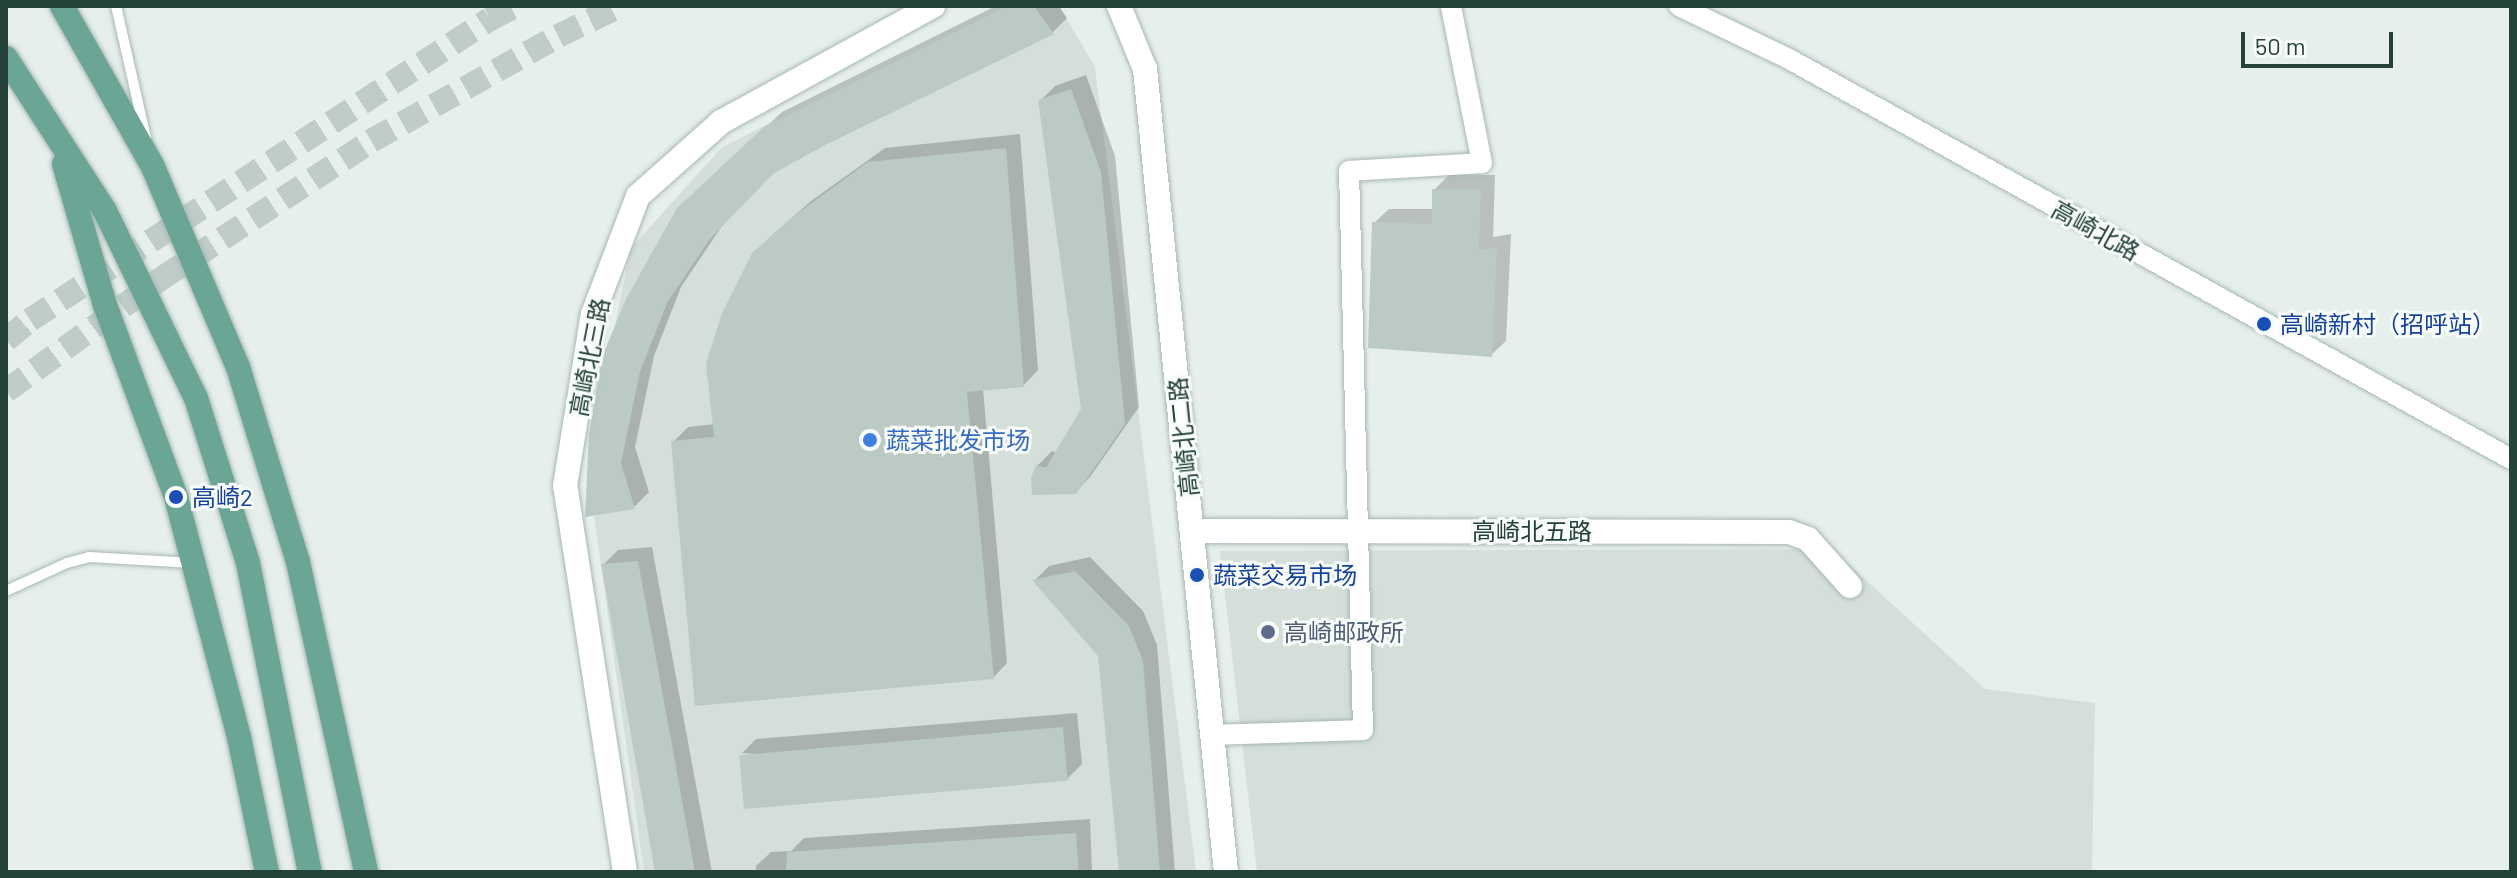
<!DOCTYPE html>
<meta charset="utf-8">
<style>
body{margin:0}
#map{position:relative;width:2517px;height:878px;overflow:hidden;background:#e6efeb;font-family:Barlow,"Noto Sans SC",sans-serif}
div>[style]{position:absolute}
.built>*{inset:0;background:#d4dfda}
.shadow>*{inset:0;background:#0003}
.building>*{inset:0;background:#bbcac4;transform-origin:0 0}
.trunk-tunnel>*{height:24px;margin-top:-12px;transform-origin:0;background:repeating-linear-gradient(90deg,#bfccc8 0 24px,transparent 0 36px)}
.roads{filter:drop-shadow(0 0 2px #a8b8b2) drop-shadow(0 0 2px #a8b8b2)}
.service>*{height:10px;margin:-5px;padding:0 5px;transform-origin:5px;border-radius:5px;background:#fff}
.minor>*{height:20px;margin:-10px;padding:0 10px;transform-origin:10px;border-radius:10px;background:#fff}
.tertiary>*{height:24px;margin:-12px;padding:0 12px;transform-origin:12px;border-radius:12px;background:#fff}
.primary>*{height:24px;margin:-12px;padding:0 12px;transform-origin:12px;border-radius:12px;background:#6aa596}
.dots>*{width:22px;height:22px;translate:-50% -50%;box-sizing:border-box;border:4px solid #f7fbf9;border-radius:50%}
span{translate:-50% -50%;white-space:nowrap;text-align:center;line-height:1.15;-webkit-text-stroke:6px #f7fbf9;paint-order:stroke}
.street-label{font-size:24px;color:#24423a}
.transit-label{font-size:24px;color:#164399}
.left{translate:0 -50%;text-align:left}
.shop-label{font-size:24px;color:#366cbe}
.service-label{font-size:24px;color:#4e5e75}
.frame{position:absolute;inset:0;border:8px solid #24423a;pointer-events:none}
.scale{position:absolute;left:2241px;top:32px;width:152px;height:36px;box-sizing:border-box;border:4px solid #24423a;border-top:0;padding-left:10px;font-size:24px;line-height:28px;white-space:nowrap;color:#24423a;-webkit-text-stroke:6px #f7fbf9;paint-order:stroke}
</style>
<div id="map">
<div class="built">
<i style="clip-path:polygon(1008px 6px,1059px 6px,1095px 67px,1196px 872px,644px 872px,592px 501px,604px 378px,631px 248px,722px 147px)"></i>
<i style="clip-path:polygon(1832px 549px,1985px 689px,2095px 703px,2092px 872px,1257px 872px,1220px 551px)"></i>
</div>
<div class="shadow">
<i style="clip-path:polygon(996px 6px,1059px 6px,1067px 18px,1053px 32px,823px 144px,773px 172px,724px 223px,681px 287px,654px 356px,635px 447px,649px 492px,634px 507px,588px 515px,694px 194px,782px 112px)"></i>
<i style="clip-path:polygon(1086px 75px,1115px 156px,1139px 407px,1090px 477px,1075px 492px,1037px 466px,1052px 451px,1057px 453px,1083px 410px,1040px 101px,1055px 86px)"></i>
<i style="clip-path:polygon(1020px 134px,1038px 370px,1024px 385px,983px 389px,1007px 663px,993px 678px,673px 442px,688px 427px,715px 424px,769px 238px,811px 201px,885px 148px)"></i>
<i style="clip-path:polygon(1449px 175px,1495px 175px,1493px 237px,1511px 234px,1506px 341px,1491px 355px,1374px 223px,1389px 209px,1434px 209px,1434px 190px)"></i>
<i style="clip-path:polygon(652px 547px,712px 872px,657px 872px,603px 565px,618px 550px)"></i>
<i style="clip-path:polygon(1090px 557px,1143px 611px,1157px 645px,1175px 872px,1121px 872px,1100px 656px,1035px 580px,1049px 566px)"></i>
<i style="clip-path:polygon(1077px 713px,1082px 764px,1067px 779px,742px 753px,756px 739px)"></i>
<i style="clip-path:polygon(1090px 819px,1092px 872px,756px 872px,756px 866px,771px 852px,791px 851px,804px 838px)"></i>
</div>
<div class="building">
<i style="clip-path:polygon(1007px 6px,1034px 6px,1054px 34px,823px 146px,773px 174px,709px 240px,667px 303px,640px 372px,621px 463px,635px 509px,585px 517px,589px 434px,602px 357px,626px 299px,677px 208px,765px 126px)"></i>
<i style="clip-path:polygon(1071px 89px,1101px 172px,1125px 424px,1076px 494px,1032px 495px,1031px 478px,1036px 465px,1046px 468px,1081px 409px,1038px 100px)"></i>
<i style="clip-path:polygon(1006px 148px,1024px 387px,967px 392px,994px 679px,695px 706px,671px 441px,714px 437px,706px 364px,722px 313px,752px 253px,794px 216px,868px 162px)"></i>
<i style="clip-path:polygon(1432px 189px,1481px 189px,1479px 250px,1497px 247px,1492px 357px,1368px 348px,1372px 222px,1432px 224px)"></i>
<i style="clip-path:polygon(638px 561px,675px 761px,695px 872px,655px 872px,601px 564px)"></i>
<i style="clip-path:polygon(1075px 571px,1129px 626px,1143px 661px,1160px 872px,1119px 872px,1098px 656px,1032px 580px)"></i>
<i style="left:1063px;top:727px;width:54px;height:325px;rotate:85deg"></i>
<i style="clip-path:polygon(1076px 833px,1079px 872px,786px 872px,787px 852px)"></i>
</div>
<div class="trunk-tunnel">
<i style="left:6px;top:340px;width:31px;rotate:-40deg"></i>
<i style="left:30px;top:320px;width:550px;rotate:-33.2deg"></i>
<i style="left:490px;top:19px;width:29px;rotate:-27deg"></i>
<i style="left:6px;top:391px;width:193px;rotate:-35.9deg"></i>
<i style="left:162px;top:278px;width:250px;rotate:-33.2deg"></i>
<i style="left:371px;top:141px;width:214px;rotate:-29.3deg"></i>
<i style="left:558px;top:36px;width:69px;rotate:-25.8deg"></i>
</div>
<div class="roads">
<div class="service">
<i style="left:116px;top:6px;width:135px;rotate:77.2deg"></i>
<i style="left:6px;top:591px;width:67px;rotate:-24.7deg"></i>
<i style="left:67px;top:563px;width:23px;rotate:-15deg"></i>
<i style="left:89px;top:557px;width:104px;rotate:3.3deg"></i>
</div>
<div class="minor">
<i style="left:1679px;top:6px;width:122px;rotate:25.7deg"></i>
<i style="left:1789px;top:59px;width:825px;rotate:28.99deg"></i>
<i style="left:1213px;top:735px;width:150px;rotate:-1.9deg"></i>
<i style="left:1363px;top:730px;width:559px;rotate:-91.43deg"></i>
<i style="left:1349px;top:171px;width:133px;rotate:-3.4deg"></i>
<i style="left:1482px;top:163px;width:160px;rotate:-101.2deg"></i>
</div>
<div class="tertiary">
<i style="left:1119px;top:6px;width:68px;rotate:67.6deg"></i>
<i style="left:1145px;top:69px;width:807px;rotate:84.24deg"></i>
<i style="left:1192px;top:531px;width:597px;rotate:0.1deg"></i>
<i style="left:1789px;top:532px;width:20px;rotate:20deg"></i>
<i style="left:1808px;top:539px;width:63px;rotate:48.2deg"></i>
<i style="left:625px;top:872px;width:391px;rotate:-98.8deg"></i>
<i style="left:565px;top:486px;width:174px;rotate:-80.8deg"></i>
<i style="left:593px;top:314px;width:126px;rotate:-69.1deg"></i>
<i style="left:638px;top:196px;width:111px;rotate:-41.7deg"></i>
<i style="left:721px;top:122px;width:242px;rotate:-28.7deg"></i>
</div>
<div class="primary">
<i style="left:62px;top:6px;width:185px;rotate:60.5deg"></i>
<i style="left:153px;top:167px;width:217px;rotate:67deg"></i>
<i style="left:238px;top:367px;width:204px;rotate:72.9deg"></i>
<i style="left:298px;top:562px;width:317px;rotate:77.6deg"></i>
<i style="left:6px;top:58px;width:182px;rotate:57.1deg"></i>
<i style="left:105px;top:211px;width:208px;rotate:64.1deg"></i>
<i style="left:196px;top:398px;width:173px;rotate:72.5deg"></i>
<i style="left:248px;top:563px;width:315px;rotate:78.7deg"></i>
<i style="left:64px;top:164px;width:147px;rotate:73.8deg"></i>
<i style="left:105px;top:305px;width:205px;rotate:69.7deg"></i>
<i style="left:176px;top:497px;width:248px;rotate:75.3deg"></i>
<i style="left:239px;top:737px;width:138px;rotate:78.3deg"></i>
</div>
</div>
<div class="dots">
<i style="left:2264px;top:324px;background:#1a4fb4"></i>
<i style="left:870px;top:440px;background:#3f7fe0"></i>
<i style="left:176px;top:497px;background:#1a4fb4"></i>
<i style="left:1197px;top:575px;background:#1a4fb4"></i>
<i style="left:1268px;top:632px;background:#5c6f8a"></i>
</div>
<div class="street-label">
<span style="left:2096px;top:230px;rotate:29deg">高崎北路</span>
<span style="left:589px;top:357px;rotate:-79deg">高崎北三路</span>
<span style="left:1183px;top:437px;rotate:-96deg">高崎北二路</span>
<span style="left:1532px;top:531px">高崎北五路</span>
</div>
<div class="transit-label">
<span class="left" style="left:2280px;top:324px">高崎新村（招呼站）</span>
<span class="left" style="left:192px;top:497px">高崎2</span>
<span class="left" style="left:1213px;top:575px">蔬菜交易市场</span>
</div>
<div class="shop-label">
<span class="left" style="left:886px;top:440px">蔬菜批发市场</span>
</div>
<div class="service-label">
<span class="left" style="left:1284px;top:632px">高崎邮政所</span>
</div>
<div class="frame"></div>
<div class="scale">50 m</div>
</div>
